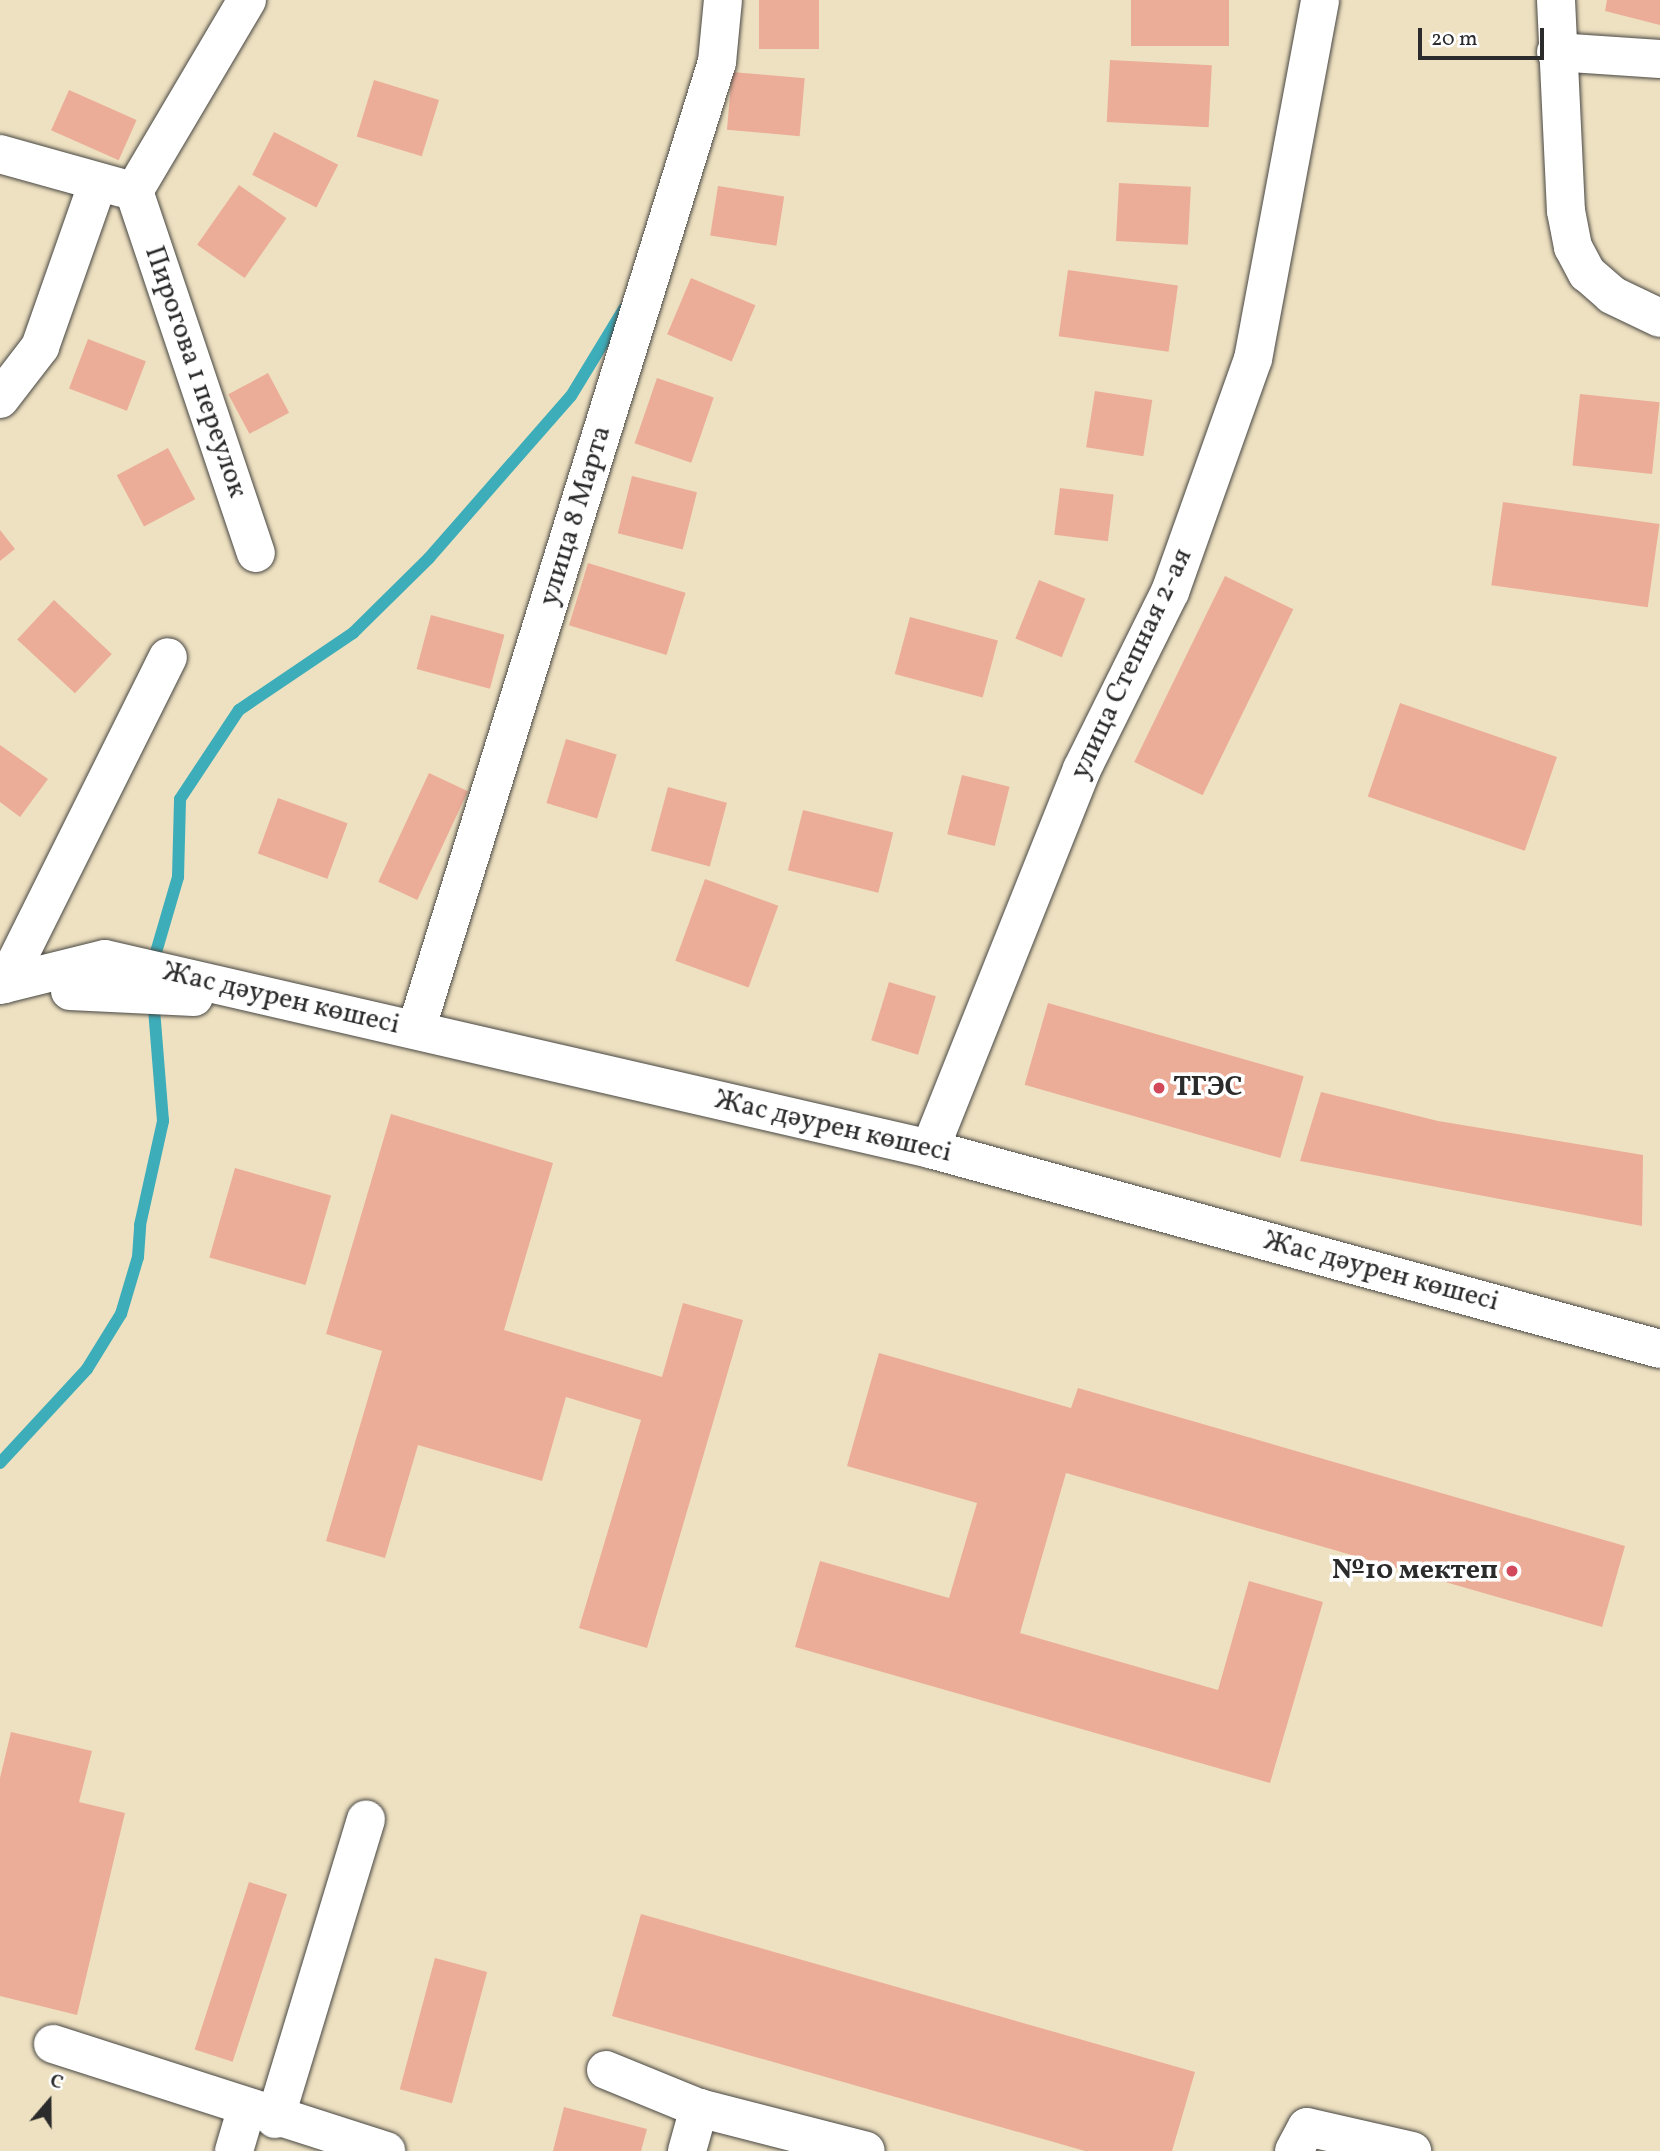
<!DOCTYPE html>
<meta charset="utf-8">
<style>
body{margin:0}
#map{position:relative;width:1660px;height:2151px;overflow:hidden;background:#eee1c1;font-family:Vollkorn,serif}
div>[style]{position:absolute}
.stream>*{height:12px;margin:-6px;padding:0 6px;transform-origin:6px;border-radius:6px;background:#3dadb9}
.building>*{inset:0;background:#ebad98;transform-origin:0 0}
.roads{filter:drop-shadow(0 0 2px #484642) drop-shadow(0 0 2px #484642)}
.minor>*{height:38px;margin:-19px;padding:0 19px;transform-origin:19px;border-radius:19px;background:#fff}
.dots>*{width:19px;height:19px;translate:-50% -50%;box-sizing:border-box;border:4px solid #fff;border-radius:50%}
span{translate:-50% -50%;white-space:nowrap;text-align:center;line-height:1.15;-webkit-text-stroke:7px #fff;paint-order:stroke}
.street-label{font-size:28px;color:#2b2b2b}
.poi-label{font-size:28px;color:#2b2b2b;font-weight:700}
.left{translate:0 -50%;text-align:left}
.right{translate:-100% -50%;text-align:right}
.north{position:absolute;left:14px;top:2067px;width:70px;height:70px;-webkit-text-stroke:5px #fff;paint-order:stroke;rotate:20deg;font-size:19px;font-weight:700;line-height:28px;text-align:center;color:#2b2b2b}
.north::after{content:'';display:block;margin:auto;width:24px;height:32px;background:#2b2b2b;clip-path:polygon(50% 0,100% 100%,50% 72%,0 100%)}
.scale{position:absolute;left:1418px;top:28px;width:126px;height:32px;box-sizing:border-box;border:4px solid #2b2b2b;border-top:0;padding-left:9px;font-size:21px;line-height:24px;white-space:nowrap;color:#2b2b2b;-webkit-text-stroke:5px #fff;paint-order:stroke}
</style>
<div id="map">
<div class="stream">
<i style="left:152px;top:966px;width:93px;rotate:-73.7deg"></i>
<i style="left:178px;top:877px;width:78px;rotate:-88.5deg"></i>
<i style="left:180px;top:799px;width:107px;rotate:-56.5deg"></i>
<i style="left:239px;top:710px;width:138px;rotate:-34deg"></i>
<i style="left:353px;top:633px;width:107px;rotate:-44.6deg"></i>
<i style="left:429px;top:558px;width:215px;rotate:-48.8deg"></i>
<i style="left:571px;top:396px;width:102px;rotate:-58.7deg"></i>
<i style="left:0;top:1463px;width:128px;rotate:-47.2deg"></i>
<i style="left:87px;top:1369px;width:65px;rotate:-58.3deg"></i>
<i style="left:121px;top:1314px;width:59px;rotate:-73.4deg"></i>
<i style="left:138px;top:1257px;width:32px;rotate:-86deg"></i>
<i style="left:140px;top:1225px;width:107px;rotate:-77.5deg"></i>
<i style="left:163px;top:1121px;width:123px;rotate:-94.6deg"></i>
</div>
<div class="building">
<i style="left:759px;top:0;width:60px;height:49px"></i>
<i style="left:1131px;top:0;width:98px;height:46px"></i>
<i style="clip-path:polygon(1607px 0,1660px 0,1660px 25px,1605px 11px)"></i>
<i style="left:1110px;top:60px;width:102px;height:62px;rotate:3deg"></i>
<i style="left:732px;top:72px;width:73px;height:58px;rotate:5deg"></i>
<i style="left:374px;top:80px;width:68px;height:59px;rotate:17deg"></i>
<i style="left:69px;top:90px;width:74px;height:44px;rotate:24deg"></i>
<i style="left:274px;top:132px;width:72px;height:48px;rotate:27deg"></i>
<i style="left:1119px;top:183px;width:72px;height:58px;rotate:3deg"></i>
<i style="left:239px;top:185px;width:58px;height:73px;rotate:35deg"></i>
<i style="left:718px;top:186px;width:67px;height:50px;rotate:9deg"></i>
<i style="left:1068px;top:270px;width:111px;height:67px;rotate:8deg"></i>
<i style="left:691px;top:278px;width:70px;height:61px;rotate:23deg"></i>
<i style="left:88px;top:339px;width:62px;height:53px;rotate:21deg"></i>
<i style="left:268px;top:373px;width:45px;height:45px;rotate:62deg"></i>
<i style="left:657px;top:378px;width:60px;height:69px;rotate:19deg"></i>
<i style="left:1095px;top:391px;width:58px;height:57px;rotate:9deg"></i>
<i style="left:1580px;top:394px;width:80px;height:72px;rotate:6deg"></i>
<i style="left:168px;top:448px;width:58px;height:58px;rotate:62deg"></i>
<i style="left:632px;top:476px;width:67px;height:59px;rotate:14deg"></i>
<i style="left:1060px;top:488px;width:54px;height:47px;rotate:7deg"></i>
<i style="left:1503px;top:502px;width:158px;height:84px;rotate:8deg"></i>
<i style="clip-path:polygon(0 530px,15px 549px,0 561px)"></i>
<i style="left:588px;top:563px;width:102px;height:65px;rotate:17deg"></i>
<i style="left:1225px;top:576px;width:76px;height:207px;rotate:26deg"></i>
<i style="left:1039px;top:580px;width:50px;height:63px;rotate:22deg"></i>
<i style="left:54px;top:600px;width:79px;height:54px;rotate:43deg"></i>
<i style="left:431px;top:615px;width:76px;height:56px;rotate:15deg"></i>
<i style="left:910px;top:617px;width:91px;height:59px;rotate:15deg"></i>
<i style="left:1400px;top:703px;width:166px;height:99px;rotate:19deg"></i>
<i style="left:566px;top:739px;width:53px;height:67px;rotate:17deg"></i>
<i style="clip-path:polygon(0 745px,48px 779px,20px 817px,0 802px)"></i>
<i style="left:429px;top:773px;width:43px;height:120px;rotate:25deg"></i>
<i style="left:962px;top:775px;width:49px;height:61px;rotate:14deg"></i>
<i style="left:668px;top:787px;width:61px;height:66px;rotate:15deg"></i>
<i style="left:278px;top:798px;width:74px;height:59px;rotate:20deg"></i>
<i style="left:803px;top:810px;width:93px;height:62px;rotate:14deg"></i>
<i style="left:705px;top:879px;width:78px;height:87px;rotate:20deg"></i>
<i style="left:889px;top:982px;width:49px;height:61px;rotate:17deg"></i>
<i style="left:1048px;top:1003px;width:266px;height:85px;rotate:16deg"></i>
<i style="clip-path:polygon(1321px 1092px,1438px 1121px,1643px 1155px,1642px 1226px,1300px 1161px)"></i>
<i style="clip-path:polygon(391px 1114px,553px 1163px,504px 1330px,662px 1377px,683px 1303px,743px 1320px,647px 1648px,579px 1628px,641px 1420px,566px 1397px,542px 1481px,418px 1445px,385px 1558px,326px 1541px,382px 1351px,326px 1334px)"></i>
<i style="left:235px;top:1168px;width:100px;height:93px;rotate:16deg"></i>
<i style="clip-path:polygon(879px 1353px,1071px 1408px,1078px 1388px,1625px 1546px,1602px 1627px,1066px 1473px,1020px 1633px,1218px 1690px,1249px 1581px,1323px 1602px,1270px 1783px,795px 1647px,820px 1561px,949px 1598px,977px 1503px,847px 1466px)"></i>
<i style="clip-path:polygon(11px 1732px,92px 1751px,79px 1802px,125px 1813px,77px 2015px,0 1996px,0 1778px)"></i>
<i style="left:249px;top:1882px;width:40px;height:176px;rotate:18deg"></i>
<i style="clip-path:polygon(641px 1914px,1195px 2072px,1172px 2151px,1085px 2151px,612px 2016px)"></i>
<i style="left:435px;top:1958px;width:54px;height:136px;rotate:15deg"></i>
<i style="clip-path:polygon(564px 2107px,647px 2129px,641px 2151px,553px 2151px)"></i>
</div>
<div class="roads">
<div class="minor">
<i style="left:247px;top:0;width:222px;rotate:120.6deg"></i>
<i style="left:134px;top:191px;width:382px;rotate:71.4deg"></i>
<i style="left:1556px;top:0;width:211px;rotate:87.3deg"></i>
<i style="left:1566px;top:211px;width:37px;rotate:79deg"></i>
<i style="left:1573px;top:247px;width:30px;rotate:62deg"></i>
<i style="left:1587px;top:273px;width:33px;rotate:41deg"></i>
<i style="left:1612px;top:295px;width:53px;rotate:25.6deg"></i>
<i style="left:1556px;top:52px;width:104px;rotate:3.9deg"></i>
<i style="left:0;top:154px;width:127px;rotate:15.6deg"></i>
<i style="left:0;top:399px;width:66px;rotate:-52.4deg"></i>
<i style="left:40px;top:347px;width:175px;rotate:-70.6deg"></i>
<i style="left:5px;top:984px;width:365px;rotate:-63.5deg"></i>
<i style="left:0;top:985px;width:108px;rotate:-13.9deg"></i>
<i style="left:105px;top:959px;width:847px;rotate:12.97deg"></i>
<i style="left:930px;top:1149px;width:757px;rotate:15.32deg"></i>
<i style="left:70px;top:991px;width:124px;rotate:2.8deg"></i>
<i style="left:416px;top:1030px;width:1014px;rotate:-72.73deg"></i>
<i style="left:717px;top:62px;width:62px;rotate:-84.5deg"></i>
<i style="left:930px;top:1149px;width:409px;rotate:-68.2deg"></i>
<i style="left:1082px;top:769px;width:198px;rotate:-63.6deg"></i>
<i style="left:1170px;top:592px;width:247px;rotate:-70.4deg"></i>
<i style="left:1253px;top:359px;width:365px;rotate:-79.4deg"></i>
<i style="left:53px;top:2044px;width:350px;rotate:17.8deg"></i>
<i style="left:606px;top:2070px;width:100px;rotate:22.2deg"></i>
<i style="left:699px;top:2108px;width:172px;rotate:14.4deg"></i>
<i style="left:275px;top:2119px;width:313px;rotate:-73.1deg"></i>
<i style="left:234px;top:2151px;width:46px;rotate:-73.5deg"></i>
<i style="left:687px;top:2151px;width:45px;rotate:-74.4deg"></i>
<i style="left:1294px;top:2151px;width:27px;rotate:-62deg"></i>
<i style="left:1307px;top:2127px;width:108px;rotate:12.9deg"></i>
</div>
</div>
<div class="dots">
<i style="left:1159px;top:1088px;background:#d1495b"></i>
<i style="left:1512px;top:1571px;background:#d1495b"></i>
</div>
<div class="street-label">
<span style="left:195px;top:372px;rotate:71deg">Пирогова 1 переулок</span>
<span style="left:576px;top:516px;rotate:-73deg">улица 8 Марта</span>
<span style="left:1132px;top:664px;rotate:-65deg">улица Степная 2-ая</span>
<span style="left:281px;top:999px;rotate:13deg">Жас дәурен көшесі</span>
<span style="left:833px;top:1127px;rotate:13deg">Жас дәурен көшесі</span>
<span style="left:1381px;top:1272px;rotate:15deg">Жас дәурен көшесі</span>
</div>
<div class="poi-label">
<span class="left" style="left:1173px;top:1088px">ТГЭС</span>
<span class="right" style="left:1498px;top:1571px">№10 мектеп</span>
</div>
<div class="north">С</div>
<div class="scale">20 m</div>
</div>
